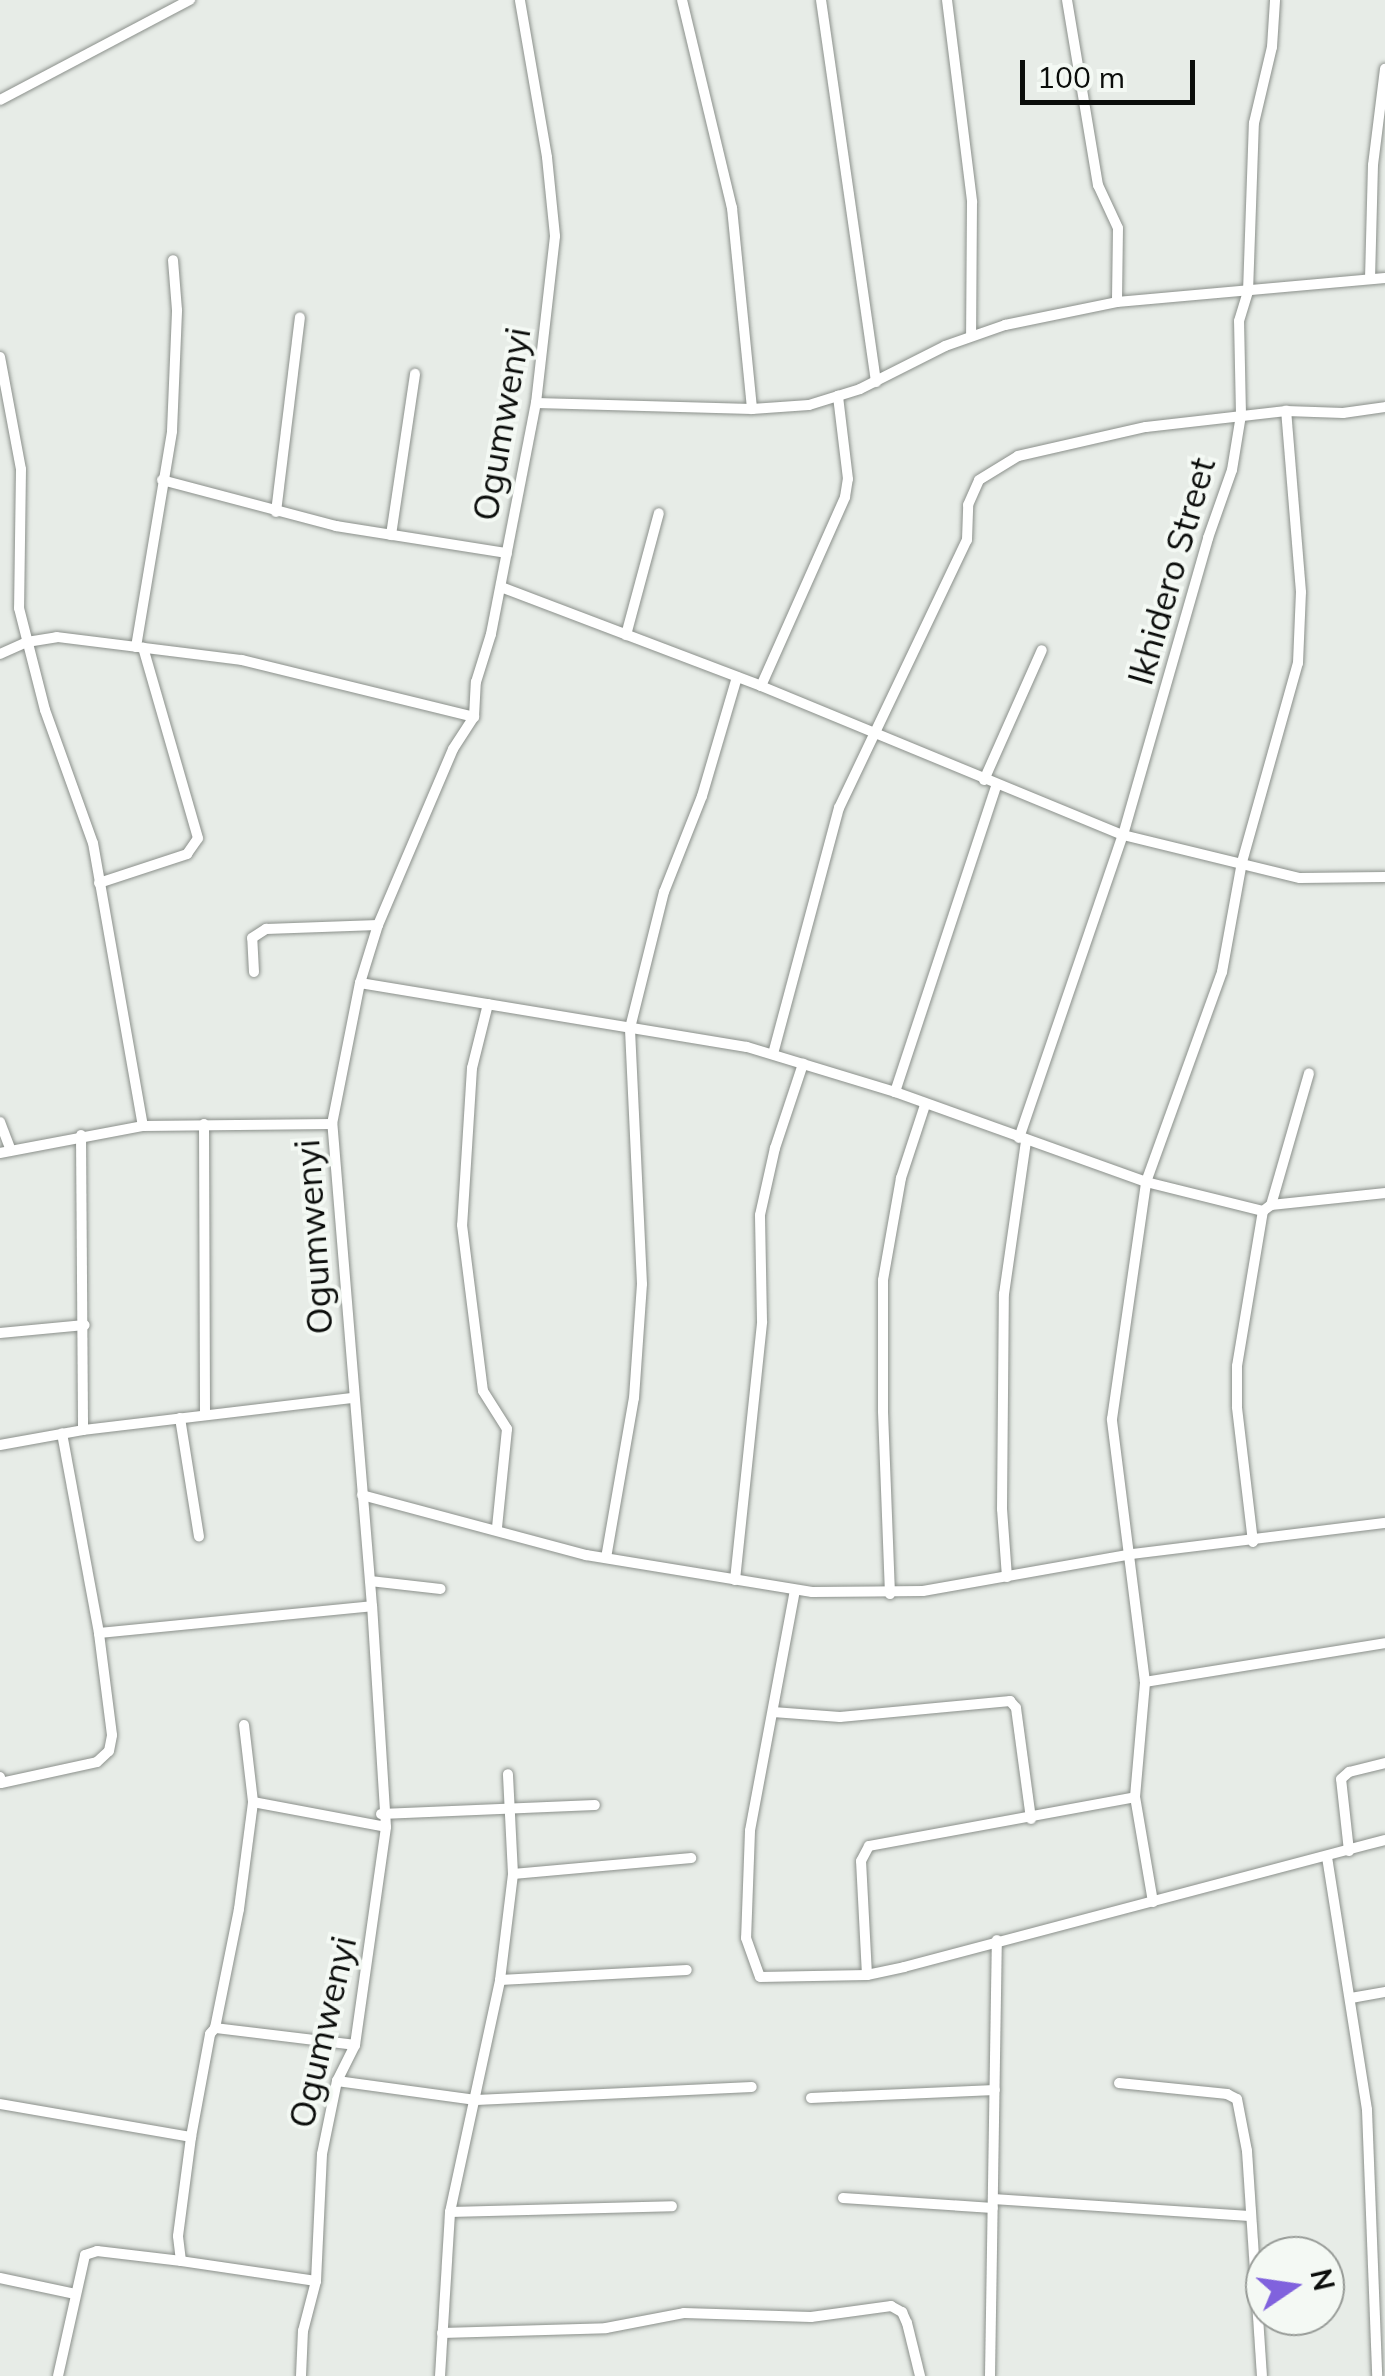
<!DOCTYPE html>
<style>
body{margin:0}
#map{position:relative;width:1385px;height:2376px;overflow:hidden;background:#e7ece7;font-family:Mulish,sans-serif}
div>[style]{position:absolute}
.roads{filter:drop-shadow(0 0 2px #8b908b) drop-shadow(0 0 2px #8b908b)}
.minor>*{height:10px;margin:-5px;padding:0 5px;transform-origin:5px;border-radius:5px;background:#fff}
span{translate:-50% -50%;white-space:nowrap;text-align:center;line-height:1.15;-webkit-text-stroke:8px #f4f9f4;paint-order:stroke}
.street-label{font-size:35px;color:#0b0d0b}
.north{position:absolute;left:1245px;top:2236px;width:100px;height:100px;box-sizing:border-box;background:#f4f9f4;border:2px solid #979b97;border-radius:50%;rotate:77deg;font-size:28px;font-weight:700;line-height:40px;text-align:center;color:#0b0d0b}
.north::after{content:'';display:block;margin:auto;width:35px;height:45px;background:#8062dd;clip-path:polygon(50% 0,100% 100%,50% 72%,0 100%)}
.scale{position:absolute;left:1020px;top:60px;width:175px;height:45px;box-sizing:border-box;border:5px solid #0b0d0b;border-top:0;padding-left:12px;font-size:30px;line-height:35px;white-space:nowrap;color:#0b0d0b;-webkit-text-stroke:8px #f4f9f4;paint-order:stroke}
</style>
<div id="map">
<div class="roads">
<div class="minor">
<i style="left:682px;top:0;width:214px;rotate:76.5deg"></i>
<i style="left:732px;top:208px;width:202px;rotate:84.3deg"></i>
<i style="left:821px;top:0;width:386px;rotate:81.8deg"></i>
<i style="left:947px;top:0;width:204px;rotate:82.9deg"></i>
<i style="left:972px;top:202px;width:132px;rotate:90.4deg"></i>
<i style="left:1067px;top:0;width:188px;rotate:80.5deg"></i>
<i style="left:1098px;top:185px;width:47px;rotate:65.1deg"></i>
<i style="left:1118px;top:228px;width:74px;rotate:90.8deg"></i>
<i style="left:0;top:100px;width:215px;rotate:-27.8deg"></i>
<i style="left:1370px;top:279px;width:114px;rotate:-88.5deg"></i>
<i style="left:1373px;top:165px;width:97px;rotate:-82.9deg"></i>
<i style="left:0;top:357px;width:114px;rotate:79.4deg"></i>
<i style="left:21px;top:469px;width:139px;rotate:90.8deg"></i>
<i style="left:19px;top:608px;width:105px;rotate:75.7deg"></i>
<i style="left:45px;top:710px;width:141px;rotate:70.2deg"></i>
<i style="left:93px;top:843px;width:287px;rotate:80deg"></i>
<i style="left:536px;top:403px;width:216px;rotate:1.6deg"></i>
<i style="left:752px;top:409px;width:57px;rotate:-4deg"></i>
<i style="left:809px;top:405px;width:53px;rotate:-17.4deg"></i>
<i style="left:860px;top:389px;width:95px;rotate:-26.8deg"></i>
<i style="left:945px;top:346px;width:64px;rotate:-19.3deg"></i>
<i style="left:1005px;top:325px;width:114px;rotate:-11.6deg"></i>
<i style="left:1117px;top:302px;width:269px;rotate:-5.1deg"></i>
<i style="left:162px;top:480px;width:180px;rotate:14.8deg"></i>
<i style="left:336px;top:526px;width:173px;rotate:9deg"></i>
<i style="left:276px;top:512px;width:196px;rotate:-83deg"></i>
<i style="left:391px;top:535px;width:163px;rotate:-81.5deg"></i>
<i style="left:501px;top:587px;width:278px;rotate:20.8deg"></i>
<i style="left:761px;top:686px;width:391px;rotate:22.4deg"></i>
<i style="left:1123px;top:835px;width:182px;rotate:13.7deg"></i>
<i style="left:1300px;top:878px;width:85px;rotate:-0.7deg"></i>
<i style="left:626px;top:635px;width:126px;rotate:-74.9deg"></i>
<i style="left:136px;top:647px;width:219px;rotate:-80.5deg"></i>
<i style="left:172px;top:431px;width:121px;rotate:-87.6deg"></i>
<i style="left:177px;top:310px;width:50px;rotate:-94.6deg"></i>
<i style="left:0;top:654px;width:30px;rotate:-24deg"></i>
<i style="left:27px;top:642px;width:30px;rotate:-9deg"></i>
<i style="left:57px;top:637px;width:186px;rotate:7.1deg"></i>
<i style="left:242px;top:660px;width:239px;rotate:13.8deg"></i>
<i style="left:761px;top:686px;width:207px;rotate:-66deg"></i>
<i style="left:845px;top:497px;width:18px;rotate:-81deg"></i>
<i style="left:848px;top:479px;width:84px;rotate:-96.9deg"></i>
<i style="left:984px;top:780px;width:142px;rotate:-66deg"></i>
<i style="left:99px;top:883px;width:93px;rotate:-18.2deg"></i>
<i style="left:187px;top:854px;width:19px;rotate:-55deg"></i>
<i style="left:198px;top:838px;width:198px;rotate:-106.1deg"></i>
<i style="left:254px;top:972px;width:34px;rotate:-93deg"></i>
<i style="left:252px;top:938px;width:17px;rotate:-33deg"></i>
<i style="left:266px;top:929px;width:112px;rotate:-2deg"></i>
<i style="left:360px;top:983px;width:392px;rotate:9.4deg"></i>
<i style="left:747px;top:1047px;width:155px;rotate:16.9deg"></i>
<i style="left:895px;top:1092px;width:267px;rotate:19.7deg"></i>
<i style="left:1146px;top:1182px;width:121px;rotate:13.9deg"></i>
<i style="left:1263px;top:1211px;width:10px;rotate:-37deg"></i>
<i style="left:1271px;top:1205px;width:115px;rotate:-6deg"></i>
<i style="left:488px;top:1004px;width:66px;rotate:104deg"></i>
<i style="left:472px;top:1068px;width:157px;rotate:93.6deg"></i>
<i style="left:462px;top:1225px;width:167px;rotate:82.8deg"></i>
<i style="left:483px;top:1391px;width:45px;rotate:57.7deg"></i>
<i style="left:507px;top:1429px;width:100px;rotate:95.8deg"></i>
<i style="left:773px;top:1054px;width:255px;rotate:-75deg"></i>
<i style="left:839px;top:808px;width:297px;rotate:-64.5deg"></i>
<i style="left:967px;top:540px;width:35px;rotate:-88deg"></i>
<i style="left:968px;top:505px;width:27px;rotate:-66deg"></i>
<i style="left:979px;top:480px;width:46px;rotate:-31.6deg"></i>
<i style="left:1018px;top:456px;width:131px;rotate:-12.8deg"></i>
<i style="left:1146px;top:427px;width:141px;rotate:-6.5deg"></i>
<i style="left:1286px;top:411px;width:57px;rotate:2deg"></i>
<i style="left:1343px;top:413px;width:42px;rotate:-8.1deg"></i>
<i style="left:895px;top:1092px;width:322px;rotate:-71.7deg"></i>
<i style="left:0;top:1122px;width:30px;rotate:69deg"></i>
<i style="left:204px;top:1124px;width:291px;rotate:89.8deg"></i>
<i style="left:81px;top:1135px;width:295px;rotate:89.6deg"></i>
<i style="left:1019px;top:1138px;width:320px;rotate:-71.1deg"></i>
<i style="left:1123px;top:835px;width:309px;rotate:-74deg"></i>
<i style="left:1208px;top:538px;width:72px;rotate:-70.6deg"></i>
<i style="left:1232px;top:470px;width:56px;rotate:-80.7deg"></i>
<i style="left:1241px;top:415px;width:94px;rotate:-91.2deg"></i>
<i style="left:1239px;top:321px;width:30px;rotate:-73deg"></i>
<i style="left:1248px;top:292px;width:169px;rotate:-88deg"></i>
<i style="left:1254px;top:123px;width:78px;rotate:-76.7deg"></i>
<i style="left:1272px;top:47px;width:47px;rotate:-86.3deg"></i>
<i style="left:0;top:1153px;width:146px;rotate:-10.7deg"></i>
<i style="left:143px;top:1126px;width:189px;rotate:-0.6deg"></i>
<i style="left:1271px;top:1205px;width:137px;rotate:-73.9deg"></i>
<i style="left:0;top:1333px;width:85px;rotate:-5.4deg"></i>
<i style="left:180px;top:1418px;width:120px;rotate:80.9deg"></i>
<i style="left:0;top:1445px;width:84px;rotate:-10.2deg"></i>
<i style="left:83px;top:1430px;width:272px;rotate:-6.8deg"></i>
<i style="left:362px;top:1495px;width:232px;rotate:15deg"></i>
<i style="left:586px;top:1555px;width:229px;rotate:9.3deg"></i>
<i style="left:812px;top:1592px;width:111px;rotate:-0.5deg"></i>
<i style="left:923px;top:1591px;width:212px;rotate:-10deg"></i>
<i style="left:1132px;top:1554px;width:255px;rotate:-7deg"></i>
<i style="left:1253px;top:1542px;width:136px;rotate:-96.8deg"></i>
<i style="left:1237px;top:1407px;width:41px;rotate:-90deg"></i>
<i style="left:1237px;top:1366px;width:157px;rotate:-80.5deg"></i>
<i style="left:606px;top:1558px;width:162px;rotate:-80.1deg"></i>
<i style="left:634px;top:1398px;width:114px;rotate:-86deg"></i>
<i style="left:642px;top:1284px;width:256px;rotate:-92.7deg"></i>
<i style="left:630px;top:1028px;width:140px;rotate:-76deg"></i>
<i style="left:664px;top:892px;width:103px;rotate:-68.4deg"></i>
<i style="left:702px;top:796px;width:124px;rotate:-73.6deg"></i>
<i style="left:1007px;top:1577px;width:68px;rotate:-94.2deg"></i>
<i style="left:1002px;top:1509px;width:215px;rotate:-89.5deg"></i>
<i style="left:1004px;top:1294px;width:154px;rotate:-81.8deg"></i>
<i style="left:735px;top:1580px;width:260px;rotate:-84deg"></i>
<i style="left:762px;top:1321px;width:106px;rotate:-91.1deg"></i>
<i style="left:760px;top:1215px;width:69px;rotate:-77.4deg"></i>
<i style="left:775px;top:1148px;width:89px;rotate:-71.6deg"></i>
<i style="left:370px;top:1581px;width:71px;rotate:6.4deg"></i>
<i style="left:795px;top:1590px;width:245px;rotate:100.6deg"></i>
<i style="left:750px;top:1831px;width:107px;rotate:92.1deg"></i>
<i style="left:746px;top:1938px;width:41px;rotate:70.3deg"></i>
<i style="left:760px;top:1977px;width:107px;rotate:-1.1deg"></i>
<i style="left:867px;top:1975px;width:38px;rotate:-12deg"></i>
<i style="left:904px;top:1967px;width:497px;rotate:-14.8deg"></i>
<i style="left:890px;top:1594px;width:183px;rotate:-92.2deg"></i>
<i style="left:883px;top:1411px;width:131px;rotate:-90deg"></i>
<i style="left:883px;top:1280px;width:104px;rotate:-80deg"></i>
<i style="left:901px;top:1178px;width:77px;rotate:-71.8deg"></i>
<i style="left:99px;top:1633px;width:274px;rotate:-5.6deg"></i>
<i style="left:1145px;top:1682px;width:243px;rotate:-9.2deg"></i>
<i style="left:773px;top:1712px;width:67px;rotate:4.3deg"></i>
<i style="left:840px;top:1717px;width:171px;rotate:-5.4deg"></i>
<i style="left:1010px;top:1701px;width:9px;rotate:49deg"></i>
<i style="left:1016px;top:1708px;width:112px;rotate:82.3deg"></i>
<i style="left:244px;top:1725px;width:78px;rotate:83.3deg"></i>
<i style="left:253px;top:1802px;width:135px;rotate:10.6deg"></i>
<i style="left:0;top:1777px;width:6px;rotate:81deg"></i>
<i style="left:1px;top:1783px;width:98px;rotate:-12.3deg"></i>
<i style="left:97px;top:1762px;width:16px;rotate:-43deg"></i>
<i style="left:109px;top:1751px;width:16px;rotate:-79deg"></i>
<i style="left:112px;top:1735px;width:103px;rotate:-97.3deg"></i>
<i style="left:99px;top:1633px;width:203px;rotate:-100.5deg"></i>
<i style="left:381px;top:1814px;width:214px;rotate:-2.4deg"></i>
<i style="left:1349px;top:1851px;width:72px;rotate:-96.3deg"></i>
<i style="left:1341px;top:1779px;width:11px;rotate:-41deg"></i>
<i style="left:1349px;top:1772px;width:37px;rotate:-14deg"></i>
<i style="left:1327px;top:1857px;width:256px;rotate:81deg"></i>
<i style="left:1367px;top:2110px;width:266px;rotate:87.8deg"></i>
<i style="left:513px;top:1874px;width:179px;rotate:-5.1deg"></i>
<i style="left:1153px;top:1902px;width:107px;rotate:-99.7deg"></i>
<i style="left:1135px;top:1797px;width:115px;rotate:-85deg"></i>
<i style="left:1145px;top:1682px;width:265px;rotate:-97.2deg"></i>
<i style="left:1112px;top:1419px;width:239px;rotate:-81.8deg"></i>
<i style="left:1146px;top:1182px;width:223px;rotate:-70.1deg"></i>
<i style="left:1222px;top:972px;width:112px;rotate:-79.7deg"></i>
<i style="left:1242px;top:862px;width:207px;rotate:-74.3deg"></i>
<i style="left:1298px;top:663px;width:71px;rotate:-87.6deg"></i>
<i style="left:1301px;top:592px;width:182px;rotate:-94.7deg"></i>
<i style="left:867px;top:1975px;width:114px;rotate:-93deg"></i>
<i style="left:861px;top:1861px;width:17px;rotate:-62deg"></i>
<i style="left:869px;top:1846px;width:270px;rotate:-10.4deg"></i>
<i style="left:500px;top:1980px;width:187px;rotate:-3.1deg"></i>
<i style="left:1351px;top:1998px;width:35px;rotate:-10deg"></i>
<i style="left:215px;top:2028px;width:121px;rotate:-78.6deg"></i>
<i style="left:239px;top:1909px;width:108px;rotate:-82.5deg"></i>
<i style="left:337px;top:2081px;width:140px;rotate:7.8deg"></i>
<i style="left:476px;top:2100px;width:276px;rotate:-2.7deg"></i>
<i style="left:1119px;top:2083px;width:109px;rotate:5.8deg"></i>
<i style="left:1227px;top:2094px;width:11px;rotate:27deg"></i>
<i style="left:1237px;top:2099px;width:53px;rotate:79.1deg"></i>
<i style="left:1247px;top:2151px;width:225px;rotate:86.2deg"></i>
<i style="left:811px;top:2098px;width:184px;rotate:-2.5deg"></i>
<i style="left:0;top:2104px;width:194px;rotate:9.8deg"></i>
<i style="left:843px;top:2198px;width:150px;rotate:3.8deg"></i>
<i style="left:993px;top:2199px;width:257px;rotate:3.8deg"></i>
<i style="left:450px;top:2212px;width:222px;rotate:-1.5deg"></i>
<i style="left:0;top:2278px;width:77px;rotate:12deg"></i>
<i style="left:316px;top:2281px;width:136px;rotate:-171.6deg"></i>
<i style="left:181px;top:2261px;width:25px;rotate:-97deg"></i>
<i style="left:178px;top:2236px;width:100px;rotate:-82.5deg"></i>
<i style="left:191px;top:2137px;width:105px;rotate:-79.5deg"></i>
<i style="left:210px;top:2034px;width:8px;rotate:-50deg"></i>
<i style="left:215px;top:2028px;width:141px;rotate:6.9deg"></i>
<i style="left:442px;top:2333px;width:164px;rotate:-1.7deg"></i>
<i style="left:606px;top:2328px;width:79px;rotate:-10.9deg"></i>
<i style="left:684px;top:2313px;width:127px;rotate:1.8deg"></i>
<i style="left:811px;top:2317px;width:81px;rotate:-7.8deg"></i>
<i style="left:891px;top:2306px;width:13px;rotate:29deg"></i>
<i style="left:902px;top:2312px;width:12px;rotate:66deg"></i>
<i style="left:907px;top:2323px;width:55px;rotate:76.2deg"></i>
<i style="left:58px;top:2376px;width:124px;rotate:-77.4deg"></i>
<i style="left:85px;top:2255px;width:13px;rotate:-18deg"></i>
<i style="left:97px;top:2251px;width:85px;rotate:6.8deg"></i>
<i style="left:301px;top:2376px;width:45px;rotate:-87.5deg"></i>
<i style="left:303px;top:2331px;width:52px;rotate:-75.4deg"></i>
<i style="left:316px;top:2281px;width:127px;rotate:-87.3deg"></i>
<i style="left:322px;top:2154px;width:75px;rotate:-78.4deg"></i>
<i style="left:337px;top:2081px;width:40px;rotate:-63.4deg"></i>
<i style="left:355px;top:2045px;width:220px;rotate:-81.9deg"></i>
<i style="left:386px;top:1827px;width:221px;rotate:-93.6deg"></i>
<i style="left:372px;top:1606px;width:484px;rotate:-94.7deg"></i>
<i style="left:332px;top:1124px;width:144px;rotate:-78.8deg"></i>
<i style="left:360px;top:983px;width:61px;rotate:-72.8deg"></i>
<i style="left:378px;top:925px;width:191px;rotate:-66.9deg"></i>
<i style="left:453px;top:749px;width:38px;rotate:-57deg"></i>
<i style="left:474px;top:717px;width:35px;rotate:-87deg"></i>
<i style="left:476px;top:682px;width:50px;rotate:-72.6deg"></i>
<i style="left:491px;top:634px;width:235px;rotate:-79deg"></i>
<i style="left:536px;top:403px;width:168px;rotate:-83.5deg"></i>
<i style="left:555px;top:236px;width:79px;rotate:-95.8deg"></i>
<i style="left:547px;top:157px;width:159px;rotate:-99.8deg"></i>
<i style="left:440px;top:2376px;width:164px;rotate:-86.5deg"></i>
<i style="left:450px;top:2212px;width:237px;rotate:-77.8deg"></i>
<i style="left:500px;top:1980px;width:107px;rotate:-83deg"></i>
<i style="left:513px;top:1874px;width:100px;rotate:-92.9deg"></i>
<i style="left:990px;top:2376px;width:436px;rotate:-89.1deg"></i>
</div>
</div>
<div class="street-label">
<span style="left:501px;top:424px;rotate:-80deg">Ogumwenyi</span>
<span style="left:1171px;top:571px;rotate:-74deg">Ikhidero Street</span>
<span style="left:313px;top:1237px;rotate:-94deg">Ogumwenyi</span>
<span style="left:322px;top:2032px;rotate:-77deg">Ogumwenyi</span>
</div>
<div class="north">N</div>
<div class="scale">100 m</div>
</div>
